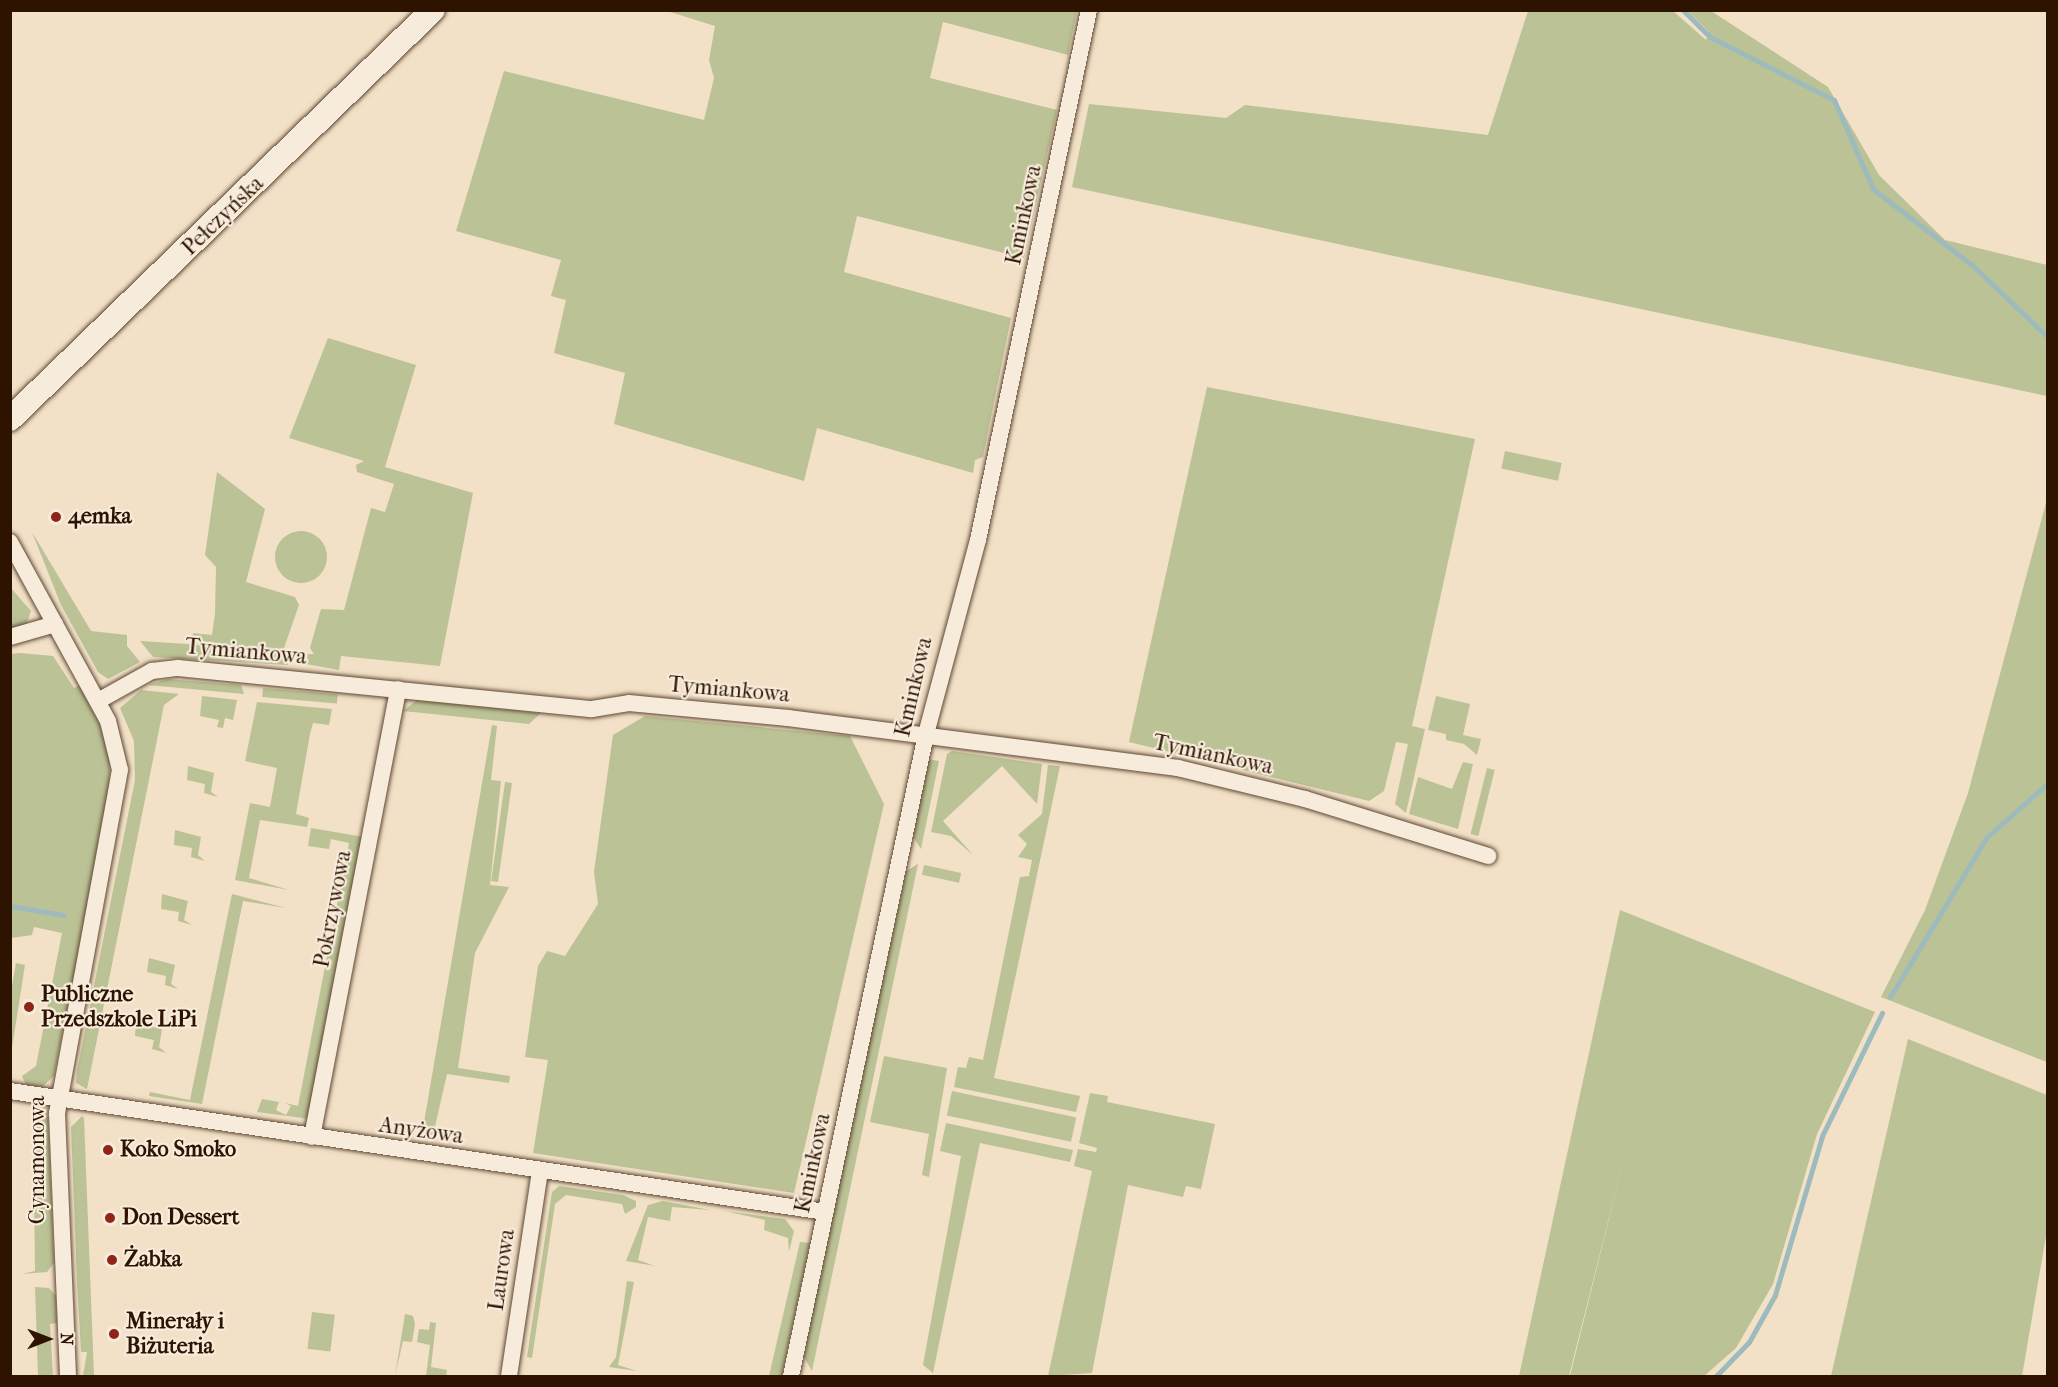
<!DOCTYPE html>
<meta charset="utf-8">
<style>
body{margin:0}
#map{position:relative;width:2058px;height:1387px;overflow:hidden;background:#f2e0c7;font-family:"IM FELL French Canon",serif}
div>[style]{position:absolute}
.green>*{inset:0;background:#bbc295;transform-origin:0 0}
.round{border-radius:50%}
.stream>*{height:5px;margin:-2.5px;padding:0 2.5px;transform-origin:2.5px;border-radius:2.5px;background:#9dbbbd}
.roads{filter:drop-shadow(0 0 2px #5f4732) drop-shadow(0 0 2px #5f4732)}
.street>*{height:16px;margin:-8px;padding:0 8px;transform-origin:8px;border-radius:8px;background:#f7ebdb}
.secondary>*{height:24px;margin:-12px;padding:0 12px;transform-origin:12px;border-radius:12px;background:#f7ebdb}
.dots>*{width:16px;height:16px;translate:-50% -50%;box-sizing:border-box;border:3px solid #f7ebdb;border-radius:50%}
span{translate:-50% -50%;white-space:nowrap;text-align:center;line-height:1.15;-webkit-text-stroke:4.5px #f7ebdb;paint-order:stroke}
.street-label{font-size:22px;color:#2e1400}
.poi-label{font-size:22px;color:#2e1400;font-weight:700}
.left{translate:0 -50%;text-align:left}
.frame{position:absolute;inset:0;border:12px solid #2e1400;pointer-events:none}
.north{position:absolute;left:18px;top:1309px;width:60px;height:60px;-webkit-text-stroke:4px #f7ebdb;paint-order:stroke;rotate:90deg;font-size:16px;font-weight:700;line-height:24px;text-align:center;color:#2e1400}
.north::after{content:'';display:block;margin:auto;width:21px;height:27px;background:#2e1400;clip-path:polygon(50% 0,100% 100%,50% 72%,0 100%)}
</style>
<div id="map">
<div class="green">
<i style="clip-path:polygon(667px 11px,1077px 11px,1068px 55px,943px 22px,930px 78px,1057px 110px,1024px 258px,857px 216px,844px 272px,1011px 318px,983px 457px,975px 460px,973px 473px,817px 428px,804px 481px,614px 424px,625px 373px,554px 353px,566px 300px,551px 296px,561px 260px,456px 231px,504px 71px,704px 120px,714px 78px,709px 60px,715px 26px)"></i>
<i style="clip-path:polygon(1528px 11px,1673px 11px,1706px 40px,1709px 32px,1688px 11px,1711px 11px,1828px 87px,1879px 175px,1945px 240px,2047px 265px,2047px 396px,1072px 187px,1089px 104px,1226px 118px,1245px 105px,1488px 135px)"></i>
<i style="clip-path:polygon(328px 338px,416px 365px,385px 467px,473px 493px,440px 666px,341px 656px,339px 670px,306px 664px,308px 654px,314px 654px,310px 648px,321px 609px,344px 610px,371px 508px,385px 512px,394px 484px,357px 472px,356px 465px,364px 461px,289px 438px)"></i>
<i style="clip-path:polygon(1207px 387px,1475px 439px,1412px 726px,1425px 729px,1406px 813px,1395px 804px,1408px 744px,1396px 742px,1384px 791px,1369px 801px,1129px 742px)"></i>
<i style="left:1505px;top:451px;width:58px;height:18px;rotate:12deg"></i>
<i style="clip-path:polygon(217px 472px,265px 509px,246px 582px,295px 597px,299px 605px,283px 651px,291px 652px,288px 665px,153px 657px,140px 641px,250px 648px,192px 640px,193px 633px,212px 635px,215px 614px,216px 567px,205px 555px)"></i>
<i style="clip-path:polygon(2047px 499px,2047px 1062px,1881px 997px,1925px 910px,1968px 793px)"></i>
<i class="round" style="left:275px;top:531px;width:52px;height:52px"></i>
<i style="clip-path:polygon(32px 532px,91px 631px,127px 635px,127px 646px,140px 662px,108px 679px,98px 672px,61px 605px)"></i>
<i style="clip-path:polygon(10px 587px,31px 611px,25px 628px,11px 629px)"></i>
<i style="clip-path:polygon(20px 653px,53px 656px,74px 688px,80px 685px,104px 732px,110px 766px,107px 809px,54px 1076px,42px 1087px,26px 1085px,22px 1076px,36px 1066px,62px 933px,34px 927px,32px 935px,11px 938px,10px 654px)"></i>
<i style="clip-path:polygon(168px 679px,241px 685px,244px 694px,148px 685px)"></i>
<i style="left:263px;top:688px;width:75px;height:9px;rotate:5deg"></i>
<i style="clip-path:polygon(141px 690px,179px 694px,164px 705px,87px 1089px,76px 1083px,77px 1071px,135px 780px,134px 741px,120px 708px)"></i>
<i style="clip-path:polygon(202px 696px,237px 700px,233px 720px,225px 718px,223px 728px,217px 727px,219px 720px,200px 716px)"></i>
<i style="clip-path:polygon(1436px 696px,1470px 704px,1463px 735px,1481px 739px,1477px 755px,1464px 744px,1446px 740px,1446px 734px,1428px 730px)"></i>
<i style="clip-path:polygon(417px 700px,541px 713px,529px 724px,403px 711px)"></i>
<i style="clip-path:polygon(257px 702px,332px 709px,329px 725px,313px 723px,310px 734px,296px 814px,309px 818px,307px 827px,260px 820px,249px 878px,289px 890px,235px 880px,250px 803px,270px 807px,277px 768px,245px 761px)"></i>
<i style="clip-path:polygon(645px 716px,850px 736px,884px 804px,794px 1193px,533px 1153px,548px 1060px,525px 1057px,538px 966px,547px 951px,565px 956px,598px 904px,594px 872px,613px 735px)"></i>
<i style="clip-path:polygon(492px 725px,497px 726px,491px 780px,501px 781px,490px 885px,509px 887px,475px 953px,458px 1068px,510px 1076px,509px 1083px,447px 1074px,433px 1135px,422px 1134px)"></i>
<i style="clip-path:polygon(952px 751px,1042px 764px,1037px 804px,1002px 766px,943px 821px,973px 855px,951px 836px,931px 832px,947px 754px)"></i>
<i style="clip-path:polygon(928px 759px,939px 761px,921px 849px,912px 835px)"></i>
<i style="clip-path:polygon(1463px 762px,1473px 764px,1458px 829px,1409px 814px,1418px 777px,1452px 789px)"></i>
<i style="clip-path:polygon(1048px 765px,1060px 766px,994px 1078px,1080px 1096px,1076px 1112px,954px 1087px,958px 1067px,966px 1068px,969px 1057px,983px 1060px,1020px 877px,1029px 876px,1032px 860px,1018px 857px,1027px 844px,1018px 835px,1042px 814px)"></i>
<i style="clip-path:polygon(188px 766px,214px 773px,211px 792px,218px 797px,204px 793px,205px 784px,187px 780px)"></i>
<i style="left:1487px;top:768px;width:8px;height:68px;rotate:14deg"></i>
<i style="left:505px;top:782px;width:7px;height:100px;rotate:8deg"></i>
<i style="clip-path:polygon(311px 828px,364px 837px,310px 1119px,257px 1112px,262px 1099px,279px 1102px,276px 1110px,286px 1115px,291px 1106px,285px 1103px,298px 1106px,349px 843px,331px 839px,329px 849px,308px 846px)"></i>
<i style="clip-path:polygon(175px 830px,201px 837px,198px 855px,205px 861px,191px 857px,192px 848px,174px 845px)"></i>
<i style="clip-path:polygon(918px 864px,812px 1371px,802px 1354px,906px 871px)"></i>
<i style="left:924px;top:865px;width:38px;height:10px;rotate:12deg"></i>
<i style="clip-path:polygon(162px 894px,188px 901px,184px 920px,192px 925px,178px 921px,179px 912px,161px 909px)"></i>
<i style="clip-path:polygon(232px 894px,286px 908px,243px 901px,202px 1104px,149px 1096px,150px 1092px,190px 1100px)"></i>
<i style="clip-path:polygon(1620px 910px,1875px 1012px,1817px 1134px,1773px 1284px,1736px 1348px,1704px 1376px,1570px 1376px,1625px 1154px,1569px 1376px,1519px 1376px)"></i>
<i style="clip-path:polygon(149px 958px,175px 965px,171px 984px,178px 989px,165px 985px,166px 976px,147px 972px)"></i>
<i style="clip-path:polygon(16px 963px,25px 965px,11px 1054px,11px 992px)"></i>
<i style="clip-path:polygon(136px 1023px,162px 1029px,159px 1047px,166px 1053px,152px 1049px,154px 1040px,135px 1036px)"></i>
<i style="clip-path:polygon(1908px 1039px,2047px 1095px,2047px 1230px,2022px 1376px,1831px 1376px)"></i>
<i style="clip-path:polygon(884px 1056px,947px 1068px,929px 1177px,922px 1175px,929px 1134px,870px 1122px)"></i>
<i style="left:952px;top:1091px;width:127px;height:25px;rotate:12deg"></i>
<i style="clip-path:polygon(1090px 1093px,1108px 1096px,1107px 1102px,1215px 1124px,1201px 1189px,1186px 1186px,1183px 1197px,1128px 1185px,1092px 1373px,1048px 1376px,1092px 1171px,1074px 1166px,1078px 1149px,1096px 1152px,1097px 1148px,1079px 1143px)"></i>
<i style="clip-path:polygon(33px 1102px,44px 1107px,48px 1118px,54px 1263px,47px 1272px,22px 1274px,35px 1271px)"></i>
<i style="clip-path:polygon(82px 1116px,84px 1118px,94px 1376px,83px 1376px,87px 1352px,81px 1352px,77px 1281px,71px 1127px)"></i>
<i style="clip-path:polygon(946px 1123px,1073px 1150px,1070px 1162px,980px 1143px,933px 1373px,923px 1365px,961px 1156px,940px 1151px)"></i>
<i style="clip-path:polygon(559px 1186px,623px 1195px,636px 1201px,636px 1207px,625px 1214px,622px 1204px,566px 1195px,555px 1204px,532px 1358px,527px 1357px,552px 1192px)"></i>
<i style="clip-path:polygon(663px 1201px,710px 1210px,672px 1207px,670px 1221px,648px 1217px,638px 1260px,655px 1266px,626px 1261px,648px 1205px)"></i>
<i style="clip-path:polygon(725px 1211px,785px 1219px,794px 1231px,789px 1252px,788px 1238px,764px 1230px,765px 1220px)"></i>
<i style="clip-path:polygon(800px 1242px,810px 1243px,782px 1376px,769px 1376px)"></i>
<i style="clip-path:polygon(627px 1281px,634px 1282px,618px 1365px,637px 1371px,609px 1367px,616px 1357px)"></i>
<i style="clip-path:polygon(35px 1287px,49px 1288px,56px 1296px,57px 1323px,50px 1324px,53px 1376px,38px 1376px)"></i>
<i style="left:312px;top:1312px;width:23px;height:37px;rotate:7deg"></i>
<i style="clip-path:polygon(405px 1314px,413px 1316px,415px 1324px,412px 1342px,403px 1341px,395px 1376px)"></i>
<i style="clip-path:polygon(430px 1322px,436px 1323px,431px 1367px,447px 1370px,446px 1376px,426px 1376px,430px 1345px,417px 1342px,419px 1329px,429px 1330px)"></i>
</div>
<div class="stream">
<i style="left:1683px;top:10px;width:38px;rotate:45deg"></i>
<i style="left:1710px;top:37px;width:139px;rotate:26.9deg"></i>
<i style="left:1834px;top:100px;width:97px;rotate:66.3deg"></i>
<i style="left:1873px;top:189px;width:125px;rotate:37.5deg"></i>
<i style="left:1972px;top:265px;width:105px;rotate:43.5deg"></i>
<i style="left:10px;top:906px;width:54px;rotate:9.6deg"></i>
<i style="left:1890px;top:997px;width:187px;rotate:-58.8deg"></i>
<i style="left:1987px;top:837px;width:81px;rotate:-41.5deg"></i>
<i style="left:1716px;top:1376px;width:47px;rotate:-45.9deg"></i>
<i style="left:1749px;top:1342px;width:54px;rotate:-61deg"></i>
<i style="left:1775px;top:1295px;width:166px;rotate:-73.5deg"></i>
<i style="left:1822px;top:1136px;width:137px;rotate:-64deg"></i>
</div>
<div class="roads">
<div class="street">
<i style="left:10px;top:542px;width:204px;rotate:61.3deg"></i>
<i style="left:108px;top:721px;width:50px;rotate:76.2deg"></i>
<i style="left:120px;top:770px;width:349px;rotate:100.4deg"></i>
<i style="left:57px;top:1113px;width:263px;rotate:87.6deg"></i>
<i style="left:10px;top:637px;width:47px;rotate:-16.1deg"></i>
<i style="left:98px;top:701px;width:62px;rotate:-29.1deg"></i>
<i style="left:152px;top:671px;width:26px;rotate:-7deg"></i>
<i style="left:178px;top:668px;width:416px;rotate:5.7deg"></i>
<i style="left:592px;top:709px;width:37px;rotate:-9deg"></i>
<i style="left:629px;top:703px;width:160px;rotate:5.4deg"></i>
<i style="left:788px;top:718px;width:393px;rotate:7.3deg"></i>
<i style="left:1178px;top:768px;width:131px;rotate:13.7deg"></i>
<i style="left:1305px;top:799px;width:192px;rotate:17.3deg"></i>
<i style="left:10px;top:1091px;width:824px;rotate:8.44deg"></i>
<i style="left:312px;top:1137px;width:456px;rotate:-79.1deg"></i>
<i style="left:509px;top:1376px;width:207px;rotate:-81.4deg"></i>
<i style="left:791px;top:1376px;width:656px;rotate:-78.12deg"></i>
<i style="left:926px;top:734px;width:201px;rotate:-75deg"></i>
<i style="left:978px;top:540px;width:541px;rotate:-78.17deg"></i>
</div>
<div class="secondary">
<i style="left:10px;top:419px;width:588px;rotate:-44.04deg"></i>
</div>
</div>
<div class="dots">
<i style="left:56px;top:517px;background:#8f2418"></i>
<i style="left:29px;top:1007px;background:#8f2418"></i>
<i style="left:108px;top:1150px;background:#8f2418"></i>
<i style="left:110px;top:1218px;background:#8f2418"></i>
<i style="left:112px;top:1260px;background:#8f2418"></i>
<i style="left:114px;top:1334px;background:#8f2418"></i>
</div>
<div class="street-label">
<span style="left:1024px;top:215px;rotate:-78deg">Kminkowa</span>
<span style="left:223px;top:216px;rotate:-44deg">Pełczyńska</span>
<span style="left:246px;top:652px;rotate:5deg">Tymiankowa</span>
<span style="left:914px;top:687px;rotate:-77deg">Kminkowa</span>
<span style="left:729px;top:690px;rotate:5deg">Tymiankowa</span>
<span style="left:1213px;top:755px;rotate:12deg">Tymiankowa</span>
<span style="left:333px;top:909px;rotate:-79deg">Pokrzywowa</span>
<span style="left:421px;top:1131px;rotate:8deg">Anyżowa</span>
<span style="left:38px;top:1160px;rotate:-90deg">Cynamonowa</span>
<span style="left:813px;top:1163px;rotate:-78deg">Kminkowa</span>
<span style="left:502px;top:1270px;rotate:-82deg">Laurowa</span>
</div>
<div class="poi-label">
<span class="left" style="left:68px;top:517px">4emka</span>
<span class="left" style="left:41px;top:1007px">Publiczne<br>Przedszkole LiPi</span>
<span class="left" style="left:120px;top:1150px">Koko Smoko</span>
<span class="left" style="left:122px;top:1218px">Don Dessert</span>
<span class="left" style="left:124px;top:1260px">Żabka</span>
<span class="left" style="left:126px;top:1334px">Minerały i<br>Biżuteria</span>
</div>
<div class="frame"></div>
<div class="north">N</div>
</div>
